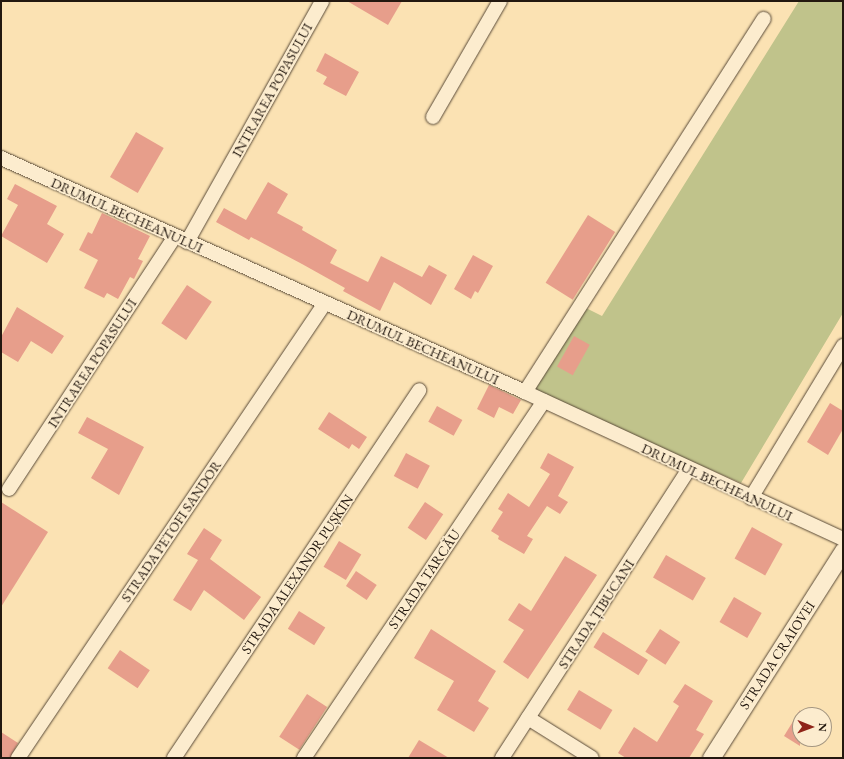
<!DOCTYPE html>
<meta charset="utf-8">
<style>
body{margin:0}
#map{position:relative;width:844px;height:759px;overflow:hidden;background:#fbe2b3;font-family:"EB Garamond",serif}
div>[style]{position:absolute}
.green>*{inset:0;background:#c0c38b}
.building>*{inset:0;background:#e79e8b;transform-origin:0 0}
.roads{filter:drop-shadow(0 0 1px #594a38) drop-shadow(0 0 1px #594a38)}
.minor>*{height:14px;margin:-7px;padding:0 7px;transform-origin:7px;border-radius:7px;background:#fcecce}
.tertiary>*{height:17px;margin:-8.5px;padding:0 8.5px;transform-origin:8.5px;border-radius:8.5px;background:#fcecce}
span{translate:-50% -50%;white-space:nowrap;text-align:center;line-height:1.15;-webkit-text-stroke:3.5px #fcecce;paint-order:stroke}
.street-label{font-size:14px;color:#23180f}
.frame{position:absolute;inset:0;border:2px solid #23180f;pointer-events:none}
.north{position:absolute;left:792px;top:707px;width:40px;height:40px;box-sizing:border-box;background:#fcecce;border:1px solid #a59782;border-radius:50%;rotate:91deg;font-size:11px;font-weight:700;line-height:16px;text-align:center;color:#23180f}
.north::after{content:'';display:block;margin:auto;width:14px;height:18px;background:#8f2418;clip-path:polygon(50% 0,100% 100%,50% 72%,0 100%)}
</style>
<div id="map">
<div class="green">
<i style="clip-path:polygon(799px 1px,843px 1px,843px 313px,741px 483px,527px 390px,582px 306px,602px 316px)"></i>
</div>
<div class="building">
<i style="clip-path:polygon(347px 1px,402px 1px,388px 25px)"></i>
<i style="clip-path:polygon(325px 53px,359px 72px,346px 96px,323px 84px,327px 77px,316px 71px)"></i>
<i style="left:136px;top:132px;width:32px;height:52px;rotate:30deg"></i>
<i style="clip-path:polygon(268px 182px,288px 194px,277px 213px,303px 227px,302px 230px,337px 250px,330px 263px,368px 282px,381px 256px,422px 277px,429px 265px,447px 275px,431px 305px,394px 282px,380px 311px,343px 291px,345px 288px,302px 264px,251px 237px,249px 240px,216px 222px,224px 208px,246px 220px)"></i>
<i style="clip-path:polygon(15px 184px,57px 206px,47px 224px,64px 234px,47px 263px,1px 236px,18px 205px,7px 199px)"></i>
<i style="clip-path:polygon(102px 213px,150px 236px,138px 259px,143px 261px,134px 279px,130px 277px,118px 299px,107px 293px,104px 298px,84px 288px,98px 260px,79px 250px,88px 232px,92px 234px)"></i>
<i style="left:588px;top:215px;width:32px;height:80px;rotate:32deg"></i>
<i style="clip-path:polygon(473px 255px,493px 266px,478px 293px,475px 291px,471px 299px,454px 289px)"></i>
<i style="left:187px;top:285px;width:30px;height:46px;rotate:34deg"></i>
<i style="clip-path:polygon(17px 307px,64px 336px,52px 354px,31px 341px,18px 362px,1px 352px,1px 337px)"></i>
<i style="left:574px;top:336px;width:18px;height:35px;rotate:29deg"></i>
<i style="clip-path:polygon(489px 385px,521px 400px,513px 414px,499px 407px,494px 418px,477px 409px)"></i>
<i style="clip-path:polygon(830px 403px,843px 411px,843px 429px,828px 455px,807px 442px)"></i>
<i style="left:437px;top:406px;width:29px;height:18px;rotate:29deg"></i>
<i style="clip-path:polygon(329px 412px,367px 437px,359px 449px,352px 444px,349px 449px,318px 429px)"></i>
<i style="clip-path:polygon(87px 417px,144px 447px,119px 495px,91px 478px,108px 449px,78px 433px)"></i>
<i style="left:406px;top:453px;width:27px;height:26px;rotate:28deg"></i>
<i style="clip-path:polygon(548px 453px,574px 467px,558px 496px,568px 502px,560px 514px,547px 506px,527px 536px,533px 539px,524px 554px,498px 539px,499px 536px,491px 531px,503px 512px,498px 509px,508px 493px,529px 507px,550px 474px,540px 468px)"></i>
<i style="clip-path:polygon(1px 502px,48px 532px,1px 607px)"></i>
<i style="left:425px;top:502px;width:22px;height:31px;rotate:34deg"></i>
<i style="left:752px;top:527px;width:35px;height:36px;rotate:29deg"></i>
<i style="clip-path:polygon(204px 528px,222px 540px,210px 559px,261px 597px,244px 620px,204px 590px,191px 611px,173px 600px,198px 560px,187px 554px)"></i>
<i style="left:339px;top:541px;width:26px;height:30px;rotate:31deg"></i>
<i style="left:666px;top:555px;width:46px;height:26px;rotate:30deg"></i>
<i style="clip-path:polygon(565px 556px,597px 575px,528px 679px,503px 662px,524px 630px,508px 620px,519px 603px,531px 611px)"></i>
<i style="left:356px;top:571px;width:25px;height:18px;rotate:34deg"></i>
<i style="left:734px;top:597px;width:32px;height:29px;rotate:30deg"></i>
<i style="left:299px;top:611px;width:31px;height:21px;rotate:32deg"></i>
<i style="clip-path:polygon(431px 629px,496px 671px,478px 701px,489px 708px,474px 732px,437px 710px,454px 681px,414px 658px)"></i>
<i style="left:660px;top:629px;width:24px;height:27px;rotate:33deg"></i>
<i style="left:603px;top:632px;width:53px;height:18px;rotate:32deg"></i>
<i style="left:120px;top:650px;width:36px;height:22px;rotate:34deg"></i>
<i style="clip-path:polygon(685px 684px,713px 701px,696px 730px,704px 734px,689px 758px,626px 758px,618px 753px,634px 727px,657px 742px,679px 706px,673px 702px)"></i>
<i style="left:579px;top:690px;width:39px;height:23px;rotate:31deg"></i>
<i style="left:307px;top:694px;width:24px;height:51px;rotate:33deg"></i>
<i style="clip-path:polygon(800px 710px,800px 746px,784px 736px)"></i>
<i style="clip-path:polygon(1px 732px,18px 743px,10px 758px,1px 758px)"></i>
<i style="clip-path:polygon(419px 740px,449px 758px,408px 758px)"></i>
</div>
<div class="roads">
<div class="minor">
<i style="left:433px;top:117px;width:134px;rotate:-60deg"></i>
<i style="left:1px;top:158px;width:574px;rotate:24.06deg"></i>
<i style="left:525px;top:392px;width:350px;rotate:24.8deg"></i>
<i style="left:187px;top:242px;width:276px;rotate:-60.7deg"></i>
<i style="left:525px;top:392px;width:443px;rotate:-57.4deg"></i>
<i style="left:9px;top:489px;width:303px;rotate:-56.7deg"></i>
<i style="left:751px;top:498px;width:178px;rotate:-58.8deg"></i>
<i style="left:528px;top:718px;width:75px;rotate:32deg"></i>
<i style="left:18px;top:758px;width:549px;rotate:-55.99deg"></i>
<i style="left:174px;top:758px;width:442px;rotate:-56.3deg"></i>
<i style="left:304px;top:758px;width:430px;rotate:-56.1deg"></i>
<i style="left:502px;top:758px;width:344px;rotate:-57.1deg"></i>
</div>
<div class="tertiary">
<i style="left:711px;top:758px;width:246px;rotate:-57.5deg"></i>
</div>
</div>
<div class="street-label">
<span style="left:272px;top:90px;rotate:-61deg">INTRAREA POPASULUI</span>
<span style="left:127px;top:215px;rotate:24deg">DRUMUL BECHEANULUI</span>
<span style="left:423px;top:347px;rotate:24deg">DRUMUL BECHEANULUI</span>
<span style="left:92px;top:363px;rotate:-57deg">INTRAREA POPASULUI</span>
<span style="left:717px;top:482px;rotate:25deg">DRUMUL BECHEANULUI</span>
<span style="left:171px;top:531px;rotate:-56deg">STRADA PETOFI SANDOR</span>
<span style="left:297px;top:574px;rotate:-56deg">STRADA ALEXANDR PUȘKIN</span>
<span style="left:424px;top:579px;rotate:-56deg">STRADA TARCĂU</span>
<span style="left:596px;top:614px;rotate:-57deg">STRADA ȚIBUCANI</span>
<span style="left:777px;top:655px;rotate:-57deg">STRADA CRAIOVEI</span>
</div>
<div class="frame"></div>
<div class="north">N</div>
</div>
